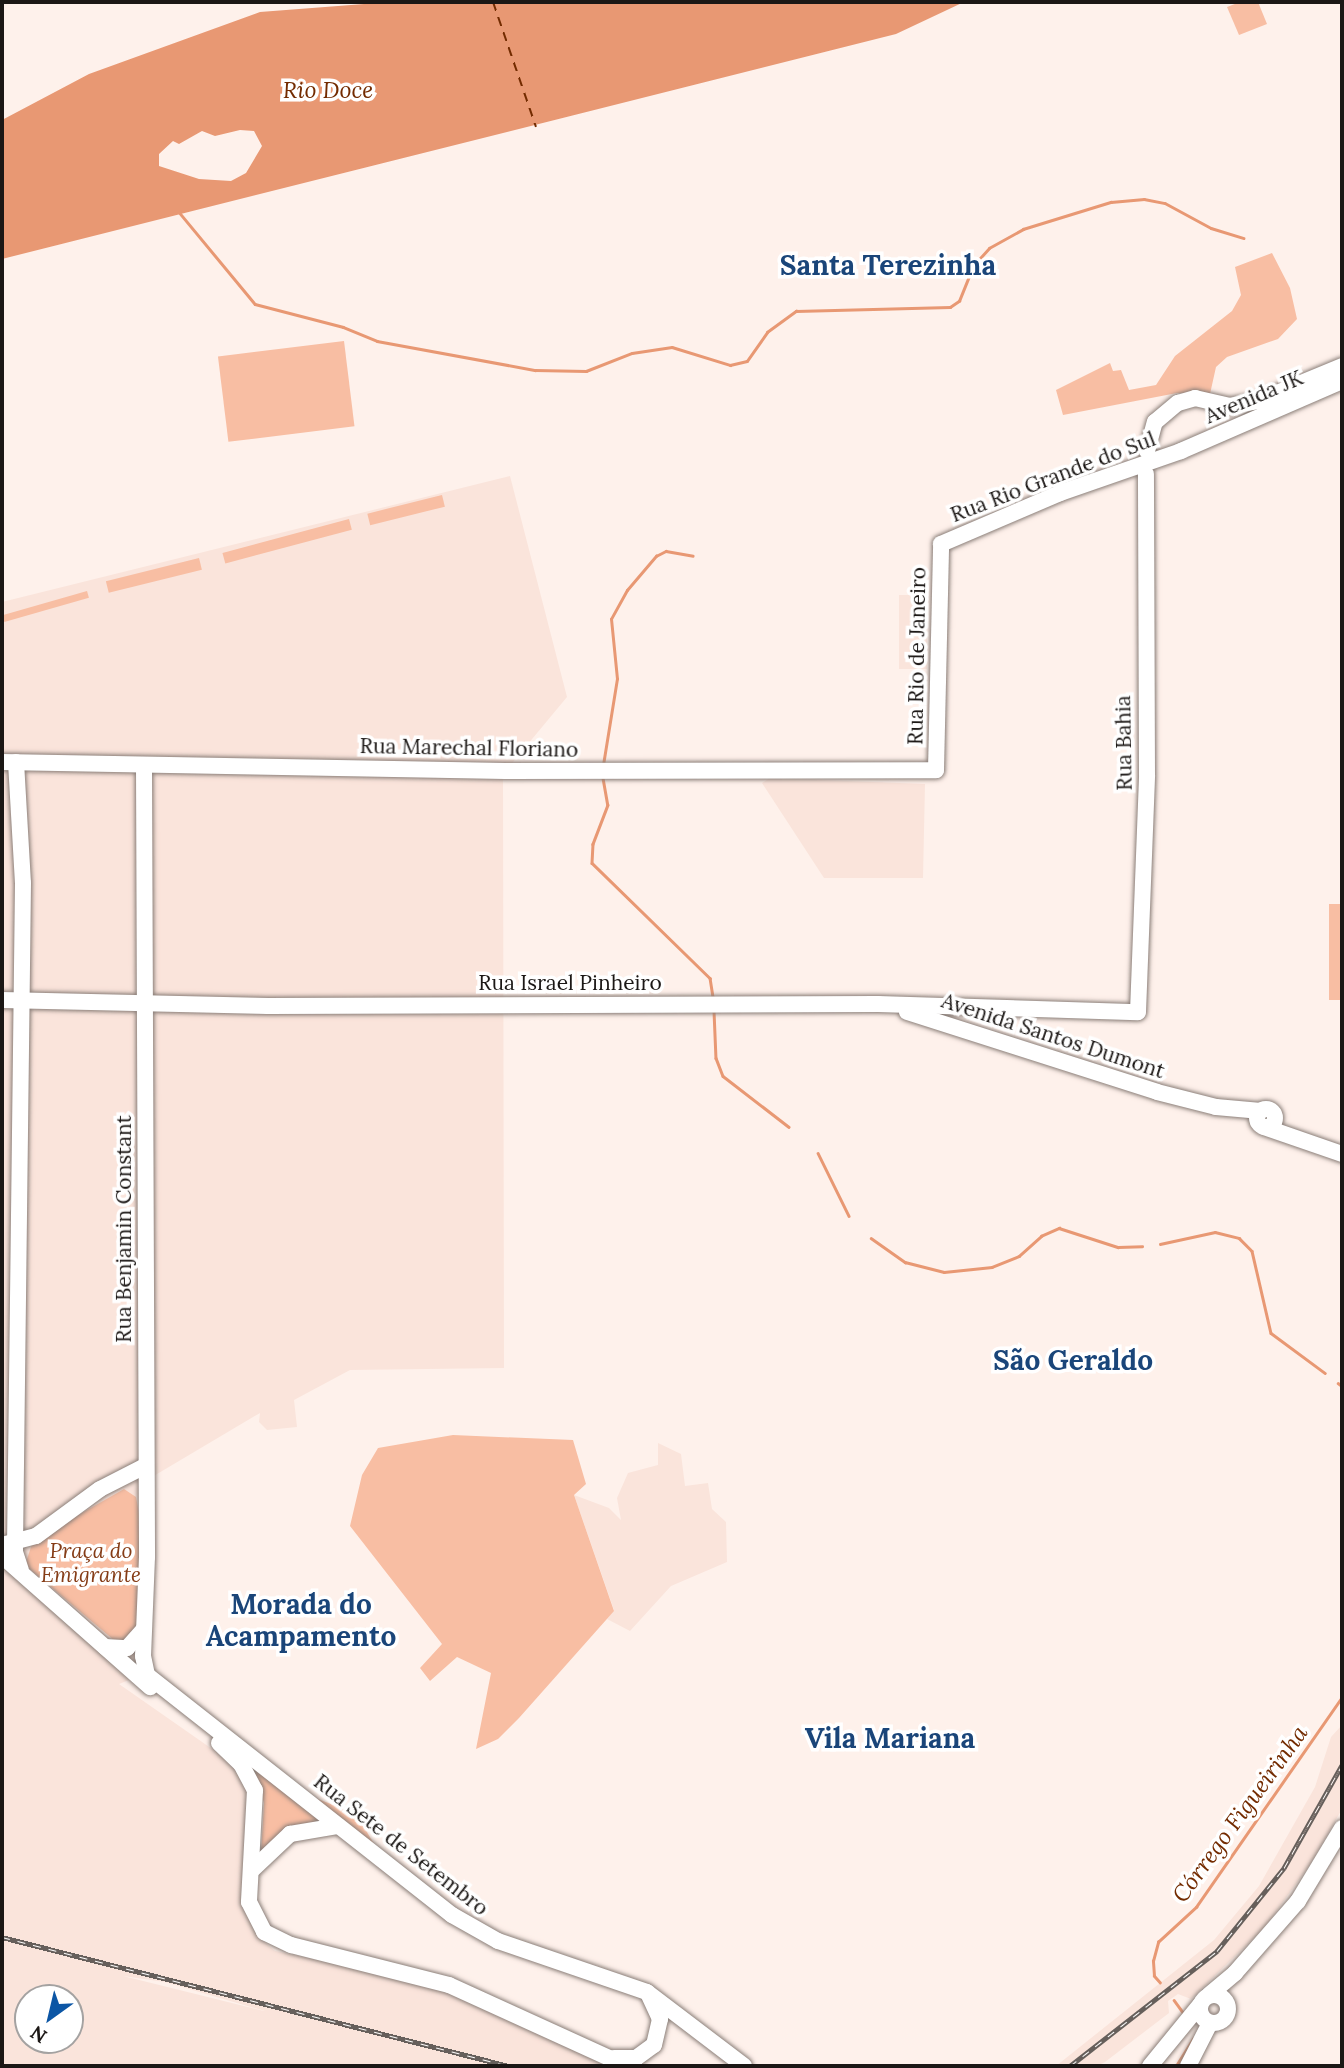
<!DOCTYPE html>
<meta charset="utf-8">
<style>
body{margin:0}
#map{position:relative;width:1344px;height:2068px;overflow:hidden;background:#fef1eb;font-family:Lora,serif}
div>[style]{position:absolute}
.built>*{inset:0;background:#fae4db;transform-origin:0 0}
.green>*{inset:0;background:#f8bea3;transform-origin:0 0}
.water>*{inset:0;background:#e89873}
.stream>*{height:2.5px;margin:-1.25px;padding:0 1.25px;transform-origin:1.25px;border-radius:1.25px;background:#e89873}
.ferry>*{height:2px;margin-top:-1px;transform-origin:0;background:repeating-linear-gradient(90deg,#732b00 0 9px,transparent 0 16px)}
.roads{filter:drop-shadow(0 0 2px #8a7e78) drop-shadow(0 0 2px #8a7e78)}
.major>*{height:16px;margin:-8px;padding:0 8px;transform-origin:8px;border-radius:8px;background:#fff}
.major>.ring{margin:-8px;padding:0;box-sizing:content-box;background:none;border:16px solid #fff;border-radius:50%}
.rail>*{height:5px;margin-top:-2.5px;transform-origin:0;background:repeating-linear-gradient(90deg,#fff 0 8px,#665f5b 0 16px);box-sizing:border-box;border-block:2px solid #665f5b}
span{translate:-50% -50%;white-space:nowrap;text-align:center;line-height:1.15;-webkit-text-stroke:7px #fff;paint-order:stroke}
.street-label{font-size:21px;color:#1b1715}
.park-label{font-size:21px;color:#853c16;font-style:italic}
.water-label{font-size:23px;color:#732b00;font-style:italic}
.district-label{font-size:28px;color:#1a4579;font-weight:700}
.frame{position:absolute;inset:0;border:4px solid #1b1715;pointer-events:none}
.north{position:absolute;left:14px;top:1984px;width:70px;height:70px;box-sizing:border-box;background:#fff;border:2px solid #a4a2a1;border-radius:50%;rotate:214deg;font-size:19px;font-weight:700;line-height:28px;text-align:center;color:#1b1715}
.north::after{content:'';display:block;margin:auto;width:24px;height:32px;background:#0c56a5;clip-path:polygon(50% 0,100% 100%,50% 72%,0 100%)}
</style>
<div id="map">
<div class="built">
<i style="clip-path:polygon(evenodd,510px 476px,567px 697px,503px 774px,504px 1368px,350px 1370px,294px 1400px,297px 1427px,267px 1430px,259px 1422px,260px 1413px,152px 1477px,151px 1671px,119px 1684px,235px 1765px,250px 1788px,246px 1914px,257px 1936px,275px 1951px,369px 1971px,488px 2004px,618px 2066px,2px 2066px,2px 602px,510px 476px,123px 1976px,165px 1982px,265px 2011px,264px 2011px,123px 1976px,510px 476px,28px 1998px,70px 1998px,70px 2040px,28px 2040px,28px 1998px)"></i>
<i style="left:899px;top:595px;width:28px;height:74px"></i>
<i style="clip-path:polygon(770px 778px,925px 784px,923px 878px,824px 878px,762px 783px)"></i>
<i style="clip-path:polygon(658px 1443px,681px 1454px,685px 1486px,708px 1483px,712px 1509px,726px 1522px,727px 1562px,671px 1586px,630px 1631px,607px 1619px,614px 1610px,574px 1495px,609px 1508px,621px 1520px,617px 1498px,628px 1473px,658px 1465px)"></i>
<i style="clip-path:polygon(1342px 1725px,1342px 1809px,1311px 1863px,1265px 1927px,1191px 1999px,1178px 1994px,1168px 2001px,1169px 2013px,1105px 2062px,1097px 2066px,1056px 2066px,1214px 1940px,1259px 1886px,1315px 1787px,1331px 1737px)"></i>
</div>
<div class="green">
<i style="clip-path:polygon(1240px 2px,1258px 2px,1267px 24px,1239px 35px,1227px 7px)"></i>
<i style="clip-path:polygon(1272px 253px,1290px 288px,1297px 319px,1278px 339px,1227px 357px,1216px 367px,1210px 394px,1177px 393px,1063px 415px,1056px 390px,1110px 363px,1113px 371px,1121px 370px,1129px 390px,1156px 385px,1175px 356px,1232px 311px,1241px 295px,1235px 267px)"></i>
<i style="left:344px;top:341px;width:86px;height:127px;rotate:83deg"></i>
<i style="left:442px;top:495px;width:12px;height:77px;rotate:76deg"></i>
<i style="left:349px;top:519px;width:11px;height:131px;rotate:75deg"></i>
<i style="left:199px;top:558px;width:12px;height:96px;rotate:76deg"></i>
<i style="left:87px;top:591px;width:7px;height:88px;rotate:74deg"></i>
<i style="left:1329px;top:904px;width:13px;height:96px"></i>
<i style="clip-path:polygon(453px 1435px,573px 1440px,586px 1484px,574px 1495px,614px 1611px,519px 1718px,498px 1739px,476px 1749px,491px 1673px,457px 1657px,430px 1681px,420px 1668px,442px 1644px,350px 1526px,362px 1475px,378px 1448px)"></i>
<i style="clip-path:polygon(124px 1489px,136px 1497px,140px 1518px,140px 1624px,130px 1641px,115px 1641px,25px 1565px,33px 1541px)"></i>
<i style="clip-path:polygon(251px 1761px,322px 1821px,296px 1826px,261px 1853px,264px 1803px)"></i>
<i style="clip-path:polygon(313px 1797px,356px 1814px,379px 1852px)"></i>
</div>
<div class="water">
<i style="clip-path:polygon(evenodd,390px 2px,964px 2px,896px 34px,2px 259px,2px 120px,89px 74px,260px 12px,390px 2px,240px 130px,254px 131px,262px 146px,246px 173px,231px 181px,199px 179px,159px 166px,159px 154px,173px 141px,179px 144px,202px 131px,215px 136px,240px 130px)"></i>
</div>
<div class="stream">
<i style="left:179px;top:212px;width:119px;rotate:50.4deg"></i>
<i style="left:255px;top:304px;width:91px;rotate:14.6deg"></i>
<i style="left:343px;top:327px;width:37px;rotate:22deg"></i>
<i style="left:377px;top:341px;width:161px;rotate:10.4deg"></i>
<i style="left:535px;top:370px;width:51px;rotate:1.1deg"></i>
<i style="left:586px;top:371px;width:49px;rotate:-21.4deg"></i>
<i style="left:632px;top:353px;width:40px;rotate:-8.5deg"></i>
<i style="left:672px;top:347px;width:61px;rotate:17.2deg"></i>
<i style="left:730px;top:365px;width:17px;rotate:-13deg"></i>
<i style="left:747px;top:361px;width:35px;rotate:-55deg"></i>
<i style="left:767px;top:332px;width:36px;rotate:-36deg"></i>
<i style="left:796px;top:311px;width:154px;rotate:-1.5deg"></i>
<i style="left:950px;top:307px;width:11px;rotate:-34deg"></i>
<i style="left:959px;top:301px;width:38px;rotate:-68deg"></i>
<i style="left:973px;top:266px;width:24px;rotate:-48deg"></i>
<i style="left:989px;top:248px;width:39px;rotate:-29deg"></i>
<i style="left:1023px;top:229px;width:92px;rotate:-17.1deg"></i>
<i style="left:1111px;top:202px;width:33px;rotate:-5deg"></i>
<i style="left:1144px;top:199px;width:21px;rotate:11deg"></i>
<i style="left:1165px;top:203px;width:52px;rotate:28.5deg"></i>
<i style="left:1211px;top:228px;width:34px;rotate:17deg"></i>
<i style="left:603px;top:765px;width:87px;rotate:-80.8deg"></i>
<i style="left:617px;top:679px;width:60px;rotate:-95.7deg"></i>
<i style="left:611px;top:619px;width:33px;rotate:-61deg"></i>
<i style="left:627px;top:590px;width:45px;rotate:-49.5deg"></i>
<i style="left:656px;top:556px;width:11px;rotate:-27deg"></i>
<i style="left:666px;top:551px;width:27px;rotate:10deg"></i>
<i style="left:603px;top:778px;width:27px;rotate:80deg"></i>
<i style="left:608px;top:805px;width:42px;rotate:111deg"></i>
<i style="left:593px;top:844px;width:19px;rotate:93deg"></i>
<i style="left:592px;top:863px;width:165px;rotate:44.3deg"></i>
<i style="left:710px;top:978px;width:19px;rotate:81deg"></i>
<i style="left:714px;top:1011px;width:47px;rotate:87.6deg"></i>
<i style="left:716px;top:1058px;width:19px;rotate:69deg"></i>
<i style="left:723px;top:1076px;width:83px;rotate:37.7deg"></i>
<i style="left:818px;top:1153px;width:70px;rotate:63.8deg"></i>
<i style="left:871px;top:1238px;width:42px;rotate:35.2deg"></i>
<i style="left:905px;top:1262px;width:40px;rotate:14.4deg"></i>
<i style="left:944px;top:1272px;width:48px;rotate:-5.9deg"></i>
<i style="left:992px;top:1267px;width:29px;rotate:-22deg"></i>
<i style="left:1019px;top:1256px;width:30px;rotate:-42deg"></i>
<i style="left:1041px;top:1236px;width:20px;rotate:-24deg"></i>
<i style="left:1059px;top:1228px;width:62px;rotate:17.9deg"></i>
<i style="left:1118px;top:1247px;width:24px;rotate:-2deg"></i>
<i style="left:1160px;top:1244px;width:56px;rotate:-12.3deg"></i>
<i style="left:1215px;top:1232px;width:25px;rotate:14deg"></i>
<i style="left:1239px;top:1238px;width:18px;rotate:45deg"></i>
<i style="left:1252px;top:1251px;width:84px;rotate:77deg"></i>
<i style="left:1271px;top:1333px;width:67px;rotate:36.5deg"></i>
<i style="left:1338px;top:1383px;width:5px;rotate:37deg"></i>
<i style="left:1160px;top:1983px;width:9px;rotate:-131deg"></i>
<i style="left:1154px;top:1976px;width:15px;rotate:-94deg"></i>
<i style="left:1153px;top:1961px;width:20px;rotate:-75deg"></i>
<i style="left:1158px;top:1942px;width:52px;rotate:-42.6deg"></i>
<i style="left:1196px;top:1907px;width:256px;rotate:-55.2deg"></i>
<i style="left:1174px;top:2000px;width:19px;rotate:54deg"></i>
<i style="left:1176px;top:2066px;width:32px;rotate:-58deg"></i>
</div>
<div class="ferry">
<i style="left:493px;top:2px;width:132px;rotate:71deg"></i>
</div>
<div class="roads">
<div class="major">
<i style="left:1147px;top:451px;width:30px;rotate:-75deg"></i>
<i style="left:1155px;top:422px;width:30px;rotate:-40deg"></i>
<i style="left:1178px;top:403px;width:18px;rotate:-16deg"></i>
<i style="left:1195px;top:398px;width:36px;rotate:13deg"></i>
<i style="left:1230px;top:406px;width:28px;rotate:-10deg"></i>
<i style="left:1258px;top:401px;width:91px;rotate:-22.6deg"></i>
<i style="left:2px;top:762px;width:504px;rotate:1.02deg"></i>
<i style="left:506px;top:771px;width:430px;rotate:-0.1deg"></i>
<i style="left:936px;top:770px;width:226px;rotate:-88.7deg"></i>
<i style="left:941px;top:544px;width:129px;rotate:-23.2deg"></i>
<i style="left:1060px;top:493px;width:128px;rotate:-19.1deg"></i>
<i style="left:1181px;top:451px;width:176px;rotate:-23.5deg"></i>
<i style="left:16px;top:762px;width:121px;rotate:86.7deg"></i>
<i style="left:23px;top:883px;width:669px;rotate:90.69deg"></i>
<i style="left:15px;top:1552px;width:19px;rotate:72deg"></i>
<i style="left:144px;top:767px;width:790px;rotate:89.78deg"></i>
<i style="left:147px;top:1557px;width:99px;rotate:92.3deg"></i>
<i style="left:143px;top:1656px;width:19px;rotate:78deg"></i>
<i style="left:147px;top:1675px;width:388px;rotate:38.2deg"></i>
<i style="left:452px;top:1915px;width:53px;rotate:29.5deg"></i>
<i style="left:498px;top:1941px;width:157px;rotate:18.9deg"></i>
<i style="left:647px;top:1992px;width:122px;rotate:37.3deg"></i>
<i style="left:2px;top:1000px;width:266px;rotate:1.3deg"></i>
<i style="left:268px;top:1006px;width:610px;rotate:-0.19deg"></i>
<i style="left:878px;top:1004px;width:260px;rotate:1.8deg"></i>
<i style="left:1138px;top:1012px;width:237px;rotate:-87.8deg"></i>
<i style="left:1147px;top:775px;width:301px;rotate:-90.2deg"></i>
<i style="left:907px;top:1012px;width:262px;rotate:17.7deg"></i>
<i style="left:1157px;top:1092px;width:61px;rotate:14.3deg"></i>
<i style="left:1216px;top:1107px;width:45px;rotate:5.1deg"></i>
<i class="ring" style="left:1257px;top:1109px;width:2px;height:2px"></i>
<i style="left:1264px;top:1127px;width:83px;rotate:19.1deg"></i>
<i style="left:2px;top:1545px;width:35px;rotate:-15deg"></i>
<i style="left:36px;top:1536px;width:79px;rotate:-36.3deg"></i>
<i style="left:100px;top:1489px;width:51px;rotate:-27.1deg"></i>
<i style="left:2px;top:1556px;width:198px;rotate:41.5deg"></i>
<i style="left:105px;top:1647px;width:22px;rotate:3deg"></i>
<i style="left:127px;top:1648px;width:24px;rotate:-48deg"></i>
<i style="left:219px;top:1743px;width:30px;rotate:44deg"></i>
<i style="left:241px;top:1764px;width:30px;rotate:62deg"></i>
<i style="left:255px;top:1790px;width:112px;rotate:93.1deg"></i>
<i style="left:249px;top:1902px;width:34px;rotate:63deg"></i>
<i style="left:264px;top:1932px;width:30px;rotate:26deg"></i>
<i style="left:291px;top:1945px;width:163px;rotate:14.2deg"></i>
<i style="left:449px;top:1985px;width:196px;rotate:24.5deg"></i>
<i style="left:251px;top:1871px;width:54px;rotate:-43.5deg"></i>
<i style="left:290px;top:1834px;width:49px;rotate:-9.5deg"></i>
<i class="ring" style="left:1200px;top:1995px;width:12px;height:12px"></i>
<i style="left:1209px;top:1995px;width:34px;rotate:-40deg"></i>
<i style="left:1235px;top:1973px;width:96px;rotate:-48.8deg"></i>
<i style="left:1298px;top:1901px;width:85px;rotate:-58.9deg"></i>
<i style="left:614px;top:2058px;width:22px"></i>
<i style="left:636px;top:2058px;width:22px;rotate:-36deg"></i>
<i style="left:654px;top:2045px;width:27px;rotate:-77deg"></i>
<i style="left:660px;top:2019px;width:29px;rotate:-115deg"></i>
<i style="left:1150px;top:2066px;width:79px;rotate:-50.7deg"></i>
<i style="left:1188px;top:2066px;width:48px;rotate:-62.9deg"></i>
</div>
</div>
<div class="rail">
<i style="left:2px;top:1937px;width:523px;rotate:14.28deg"></i>
<i style="left:1070px;top:2066px;width:187px;rotate:-38deg"></i>
<i style="left:1217px;top:1951px;width:107px;rotate:-51.1deg"></i>
<i style="left:1284px;top:1868px;width:118px;rotate:-60.6deg"></i>
</div>
<div class="street-label">
<span style="left:1254px;top:397px;rotate:-23deg">Avenida JK</span>
<span style="left:1053px;top:477px;rotate:-21deg">Rua Rio Grande do Sul</span>
<span style="left:917px;top:656px;rotate:-89deg">Rua Rio de Janeiro</span>
<span style="left:1124px;top:743px;rotate:-91deg">Rua Bahia</span>
<span style="left:469px;top:748px;rotate:1deg">Rua Marechal Floriano</span>
<span style="left:570px;top:983px">Rua Israel Pinheiro</span>
<span style="left:1053px;top:1036px;rotate:18deg">Avenida Santos Dumont</span>
<span style="left:124px;top:1229px;rotate:-90deg">Rua Benjamin Constant</span>
<span style="left:401px;top:1845px;rotate:38deg">Rua Sete de Setembro</span>
</div>
<div class="park-label">
<span style="left:91px;top:1563px">Praça do<br>Emigrante</span>
</div>
<div class="water-label">
<span style="left:328px;top:90px">Rio Doce</span>
<span style="left:1240px;top:1814px;rotate:-54deg">Córrego Figueirinha</span>
</div>
<div class="district-label">
<span style="left:888px;top:265px">Santa Terezinha</span>
<span style="left:1073px;top:1360px">São Geraldo</span>
<span style="left:301px;top:1620px">Morada do<br>Acampamento</span>
<span style="left:890px;top:1738px">Vila Mariana</span>
</div>
<div class="frame"></div>
<div class="north">N</div>
</div>
